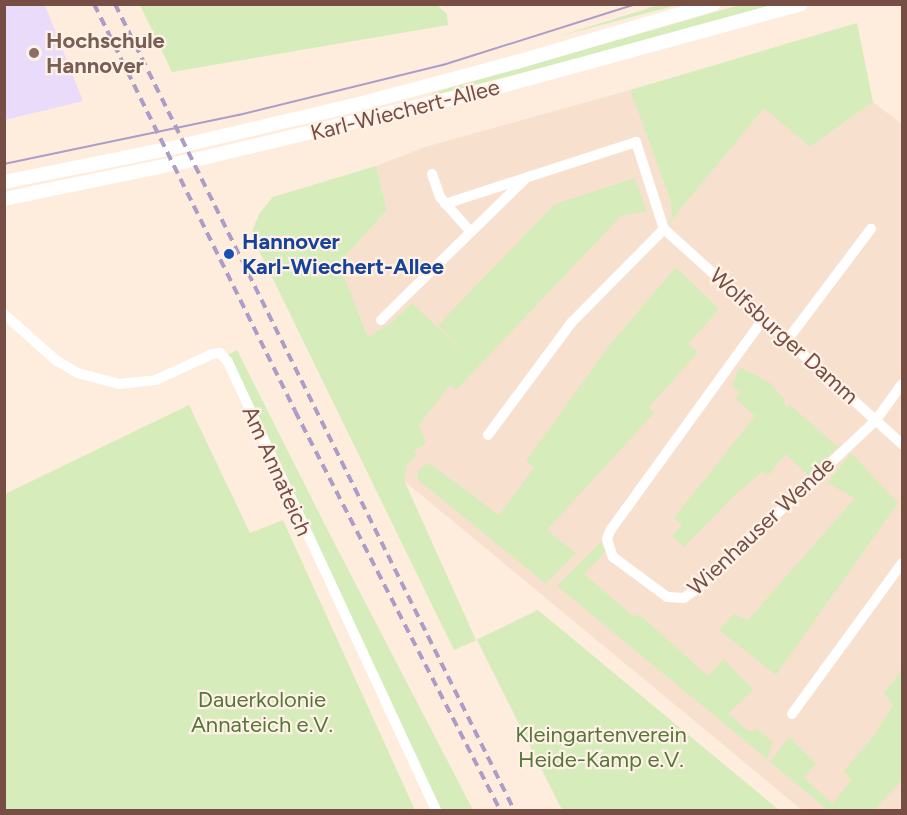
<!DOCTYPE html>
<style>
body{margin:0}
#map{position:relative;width:907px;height:815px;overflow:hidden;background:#feeddd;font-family:Figtree,sans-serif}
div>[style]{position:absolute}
.residential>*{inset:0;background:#f8e0ce}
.education>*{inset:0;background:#eadbfa}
.green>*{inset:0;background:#d6ecbb}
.minor>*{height:10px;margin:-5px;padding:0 5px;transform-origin:5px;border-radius:5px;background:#fff}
.secondary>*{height:14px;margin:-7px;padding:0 7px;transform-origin:7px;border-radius:7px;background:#fff}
.tram>*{height:1.5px;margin:-0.75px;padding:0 0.75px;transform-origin:0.75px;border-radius:0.75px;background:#ad9cc7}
.rail>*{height:4px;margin-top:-2px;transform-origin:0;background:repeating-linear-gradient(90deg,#ad9cc7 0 9px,transparent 0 15px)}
.dots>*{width:16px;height:16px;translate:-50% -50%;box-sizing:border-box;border:3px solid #fff1e6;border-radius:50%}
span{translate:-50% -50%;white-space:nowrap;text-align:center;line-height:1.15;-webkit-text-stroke:4.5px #fff1e6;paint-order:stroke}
.education-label{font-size:22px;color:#785e54;font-weight:700}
.left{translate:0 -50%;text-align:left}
.street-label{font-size:22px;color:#764e44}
.transit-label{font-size:22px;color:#164399;font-weight:700}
.park-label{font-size:22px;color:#547739}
.frame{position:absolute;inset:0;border:6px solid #764e44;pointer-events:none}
</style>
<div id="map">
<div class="residential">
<i style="clip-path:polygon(630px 90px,670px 199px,672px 216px,667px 225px,764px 107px,810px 147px,873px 102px,902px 124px,902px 810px,802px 810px,403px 480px,408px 463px,392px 404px,412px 303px,392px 322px,368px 337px,339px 263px,387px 210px,376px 166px,425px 147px)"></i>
</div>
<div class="education">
<i style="clip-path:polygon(5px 4px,45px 5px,83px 101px,5px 120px)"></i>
</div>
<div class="green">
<i style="clip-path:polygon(140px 5px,437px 5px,447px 14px,448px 25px,172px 72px)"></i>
<i style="clip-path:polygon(657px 5px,677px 5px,556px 37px,640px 11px)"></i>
<i style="clip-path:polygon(740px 5px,781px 5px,433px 96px,432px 93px)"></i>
<i style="clip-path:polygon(857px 23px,873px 102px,810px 147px,764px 108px,664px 229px,672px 216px,670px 199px,630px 90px)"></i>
<i style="clip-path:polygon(376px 166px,387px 210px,339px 263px,368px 337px,392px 322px,412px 303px,459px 348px,438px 325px,555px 204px,635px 178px,647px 211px,621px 216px,456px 390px,450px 385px,419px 425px,426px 444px,414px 451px,416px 456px,408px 463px,404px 480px,476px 640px,538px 610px,779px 810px,562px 810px,477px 640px,454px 650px,251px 234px,259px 214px,273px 197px)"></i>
<i style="clip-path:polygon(676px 267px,719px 309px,688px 344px,698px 352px,649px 407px,654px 413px,547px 530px,576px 553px,546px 584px,417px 479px,419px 469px,429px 463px,499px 515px,534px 468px,526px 461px,608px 347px)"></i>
<i style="clip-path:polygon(237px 350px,325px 525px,473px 810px,441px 810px,227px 355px)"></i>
<i style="clip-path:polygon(740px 367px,769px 382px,785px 400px,784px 405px,787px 407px,790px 405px,838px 447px,808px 475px,786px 454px,768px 475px,762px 472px,734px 496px,684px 547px,672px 536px,682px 525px,674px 518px,755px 416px,736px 399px,740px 393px,732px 385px)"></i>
<i style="clip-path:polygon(189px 405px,250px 533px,283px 520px,415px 810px,5px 810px,5px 494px)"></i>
<i style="clip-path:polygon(851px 453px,898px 503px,776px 675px,719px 630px,734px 614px,748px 620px,855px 498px,827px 483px)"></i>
<i style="clip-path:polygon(601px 542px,605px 552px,584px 574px,633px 616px,640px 615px,708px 676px,724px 659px,753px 690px,728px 714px,750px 732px,757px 729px,773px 742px,767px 759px,557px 586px)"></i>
<i style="clip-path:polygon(902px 670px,902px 780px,874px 810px,828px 810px,770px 762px,789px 737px,816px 763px,804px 778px,833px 804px,851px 780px,844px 771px,875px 734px,893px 705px,884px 693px)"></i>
</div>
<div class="minor">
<i style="left:432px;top:174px;width:24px;rotate:71deg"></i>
<i style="left:440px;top:197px;width:45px;rotate:48.6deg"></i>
<i style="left:445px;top:204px;width:201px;rotate:-18deg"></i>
<i style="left:636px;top:142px;width:91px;rotate:72.2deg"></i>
<i style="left:664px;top:229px;width:321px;rotate:42.1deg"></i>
<i style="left:4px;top:314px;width:71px;rotate:41.6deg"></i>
<i style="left:57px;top:361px;width:24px;rotate:30deg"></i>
<i style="left:78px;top:373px;width:42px;rotate:15deg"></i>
<i style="left:119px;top:384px;width:37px;rotate:-6deg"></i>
<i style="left:156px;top:380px;width:62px;rotate:-24.9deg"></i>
<i style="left:212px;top:354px;width:8px;rotate:-7deg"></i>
<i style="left:220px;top:353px;width:12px;rotate:48deg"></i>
<i style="left:228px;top:362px;width:494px;rotate:65.1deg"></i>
<i style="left:764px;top:318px;width:261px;rotate:125.9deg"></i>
<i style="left:611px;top:529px;width:11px;rotate:112deg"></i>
<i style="left:607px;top:539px;width:19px;rotate:72deg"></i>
<i style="left:613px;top:557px;width:67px;rotate:36.5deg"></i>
<i style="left:667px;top:597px;width:17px;rotate:3deg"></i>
<i style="left:684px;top:598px;width:17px;rotate:-36deg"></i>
<i style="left:698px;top:588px;width:245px;rotate:-43.3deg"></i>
<i style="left:876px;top:420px;width:44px;rotate:-54.2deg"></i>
<i style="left:381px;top:320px;width:202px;rotate:-44.4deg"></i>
<i style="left:788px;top:339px;width:138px;rotate:-53deg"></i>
<i style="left:488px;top:435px;width:141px;rotate:-53.4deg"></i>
<i style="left:572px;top:322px;width:131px;rotate:-45.3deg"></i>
<i style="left:792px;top:714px;width:187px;rotate:-53.9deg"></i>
</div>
<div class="secondary">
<i style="left:4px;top:182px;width:162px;rotate:-11.4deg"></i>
<i style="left:163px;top:150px;width:201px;rotate:-13.2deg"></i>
<i style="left:359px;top:104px;width:163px;rotate:-14.9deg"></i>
<i style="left:517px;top:62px;width:205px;rotate:-16.4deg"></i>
<i style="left:4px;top:199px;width:207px;rotate:-11.7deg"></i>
<i style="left:207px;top:157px;width:292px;rotate:-13.5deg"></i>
<i style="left:491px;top:89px;width:321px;rotate:-15.3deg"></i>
</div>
<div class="tram">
<i style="left:4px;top:164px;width:240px;rotate:-11.8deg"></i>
<i style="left:239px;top:115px;width:210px;rotate:-13.8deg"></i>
<i style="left:443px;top:65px;width:203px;rotate:-17.5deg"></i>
</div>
<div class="rail">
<i style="left:94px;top:4px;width:454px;rotate:63.7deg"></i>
<i style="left:295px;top:411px;width:449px;rotate:62.8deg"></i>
<i style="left:115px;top:4px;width:899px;rotate:63.66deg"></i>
</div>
<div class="dots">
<i style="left:34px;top:53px;background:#8d6e63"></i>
<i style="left:229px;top:254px;background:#1a4fb4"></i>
</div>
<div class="education-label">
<span class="left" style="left:46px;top:53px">Hochschule<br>Hannover</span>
</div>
<div class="street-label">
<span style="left:405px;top:110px;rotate:-14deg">Karl-Wiechert-Allee</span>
<span style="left:784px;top:336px;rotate:42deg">Wolfsburger Damm</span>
<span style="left:277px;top:471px;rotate:66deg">Am Annateich</span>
<span style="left:761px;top:526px;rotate:-43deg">Wienhauser Wende</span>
</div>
<div class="transit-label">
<span class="left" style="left:242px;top:254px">Hannover<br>Karl-Wiechert-Allee</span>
</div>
<div class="park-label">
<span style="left:262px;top:712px">Dauerkolonie<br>Annateich e.V.</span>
<span style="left:601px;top:747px">Kleingartenverein<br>Heide-Kamp e.V.</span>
</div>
<div class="frame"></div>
</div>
